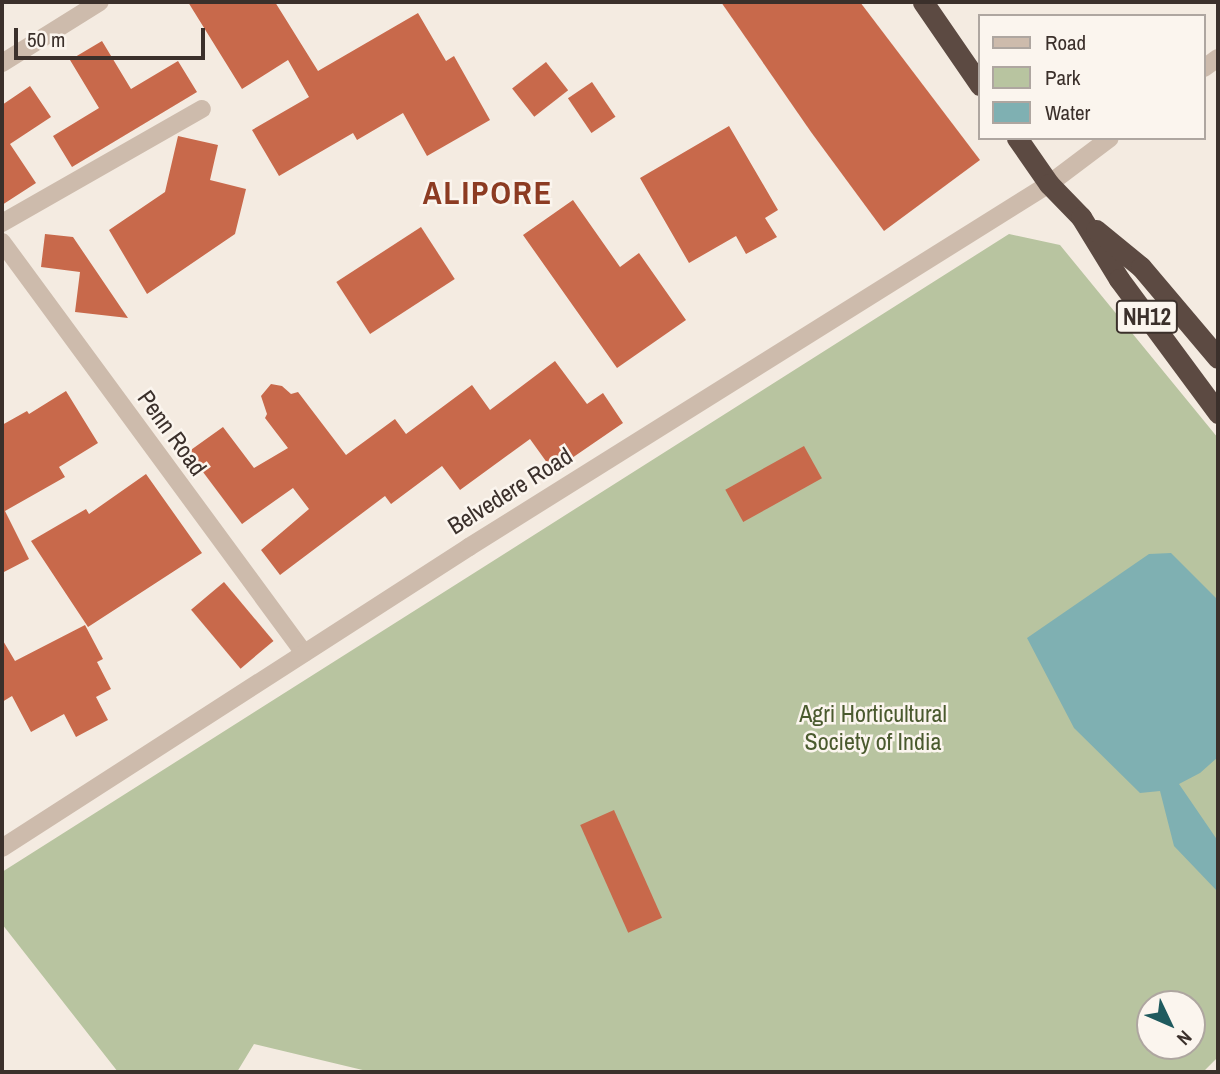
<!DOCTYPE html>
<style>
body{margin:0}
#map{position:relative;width:1220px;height:1074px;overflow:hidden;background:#f4ebe1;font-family:"Archivo Narrow",sans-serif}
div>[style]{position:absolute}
.green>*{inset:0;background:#b8c4a0}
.water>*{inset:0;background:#7fb0b2}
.building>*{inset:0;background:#c8694b;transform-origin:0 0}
.minor>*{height:18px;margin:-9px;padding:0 9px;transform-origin:9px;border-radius:9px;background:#cdbbac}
.highway>*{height:21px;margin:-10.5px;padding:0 10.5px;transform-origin:10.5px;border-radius:10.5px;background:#5c4a42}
span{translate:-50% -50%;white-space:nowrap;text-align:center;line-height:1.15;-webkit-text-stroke:5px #fbf5ee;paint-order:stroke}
.shield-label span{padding:2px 5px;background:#fbf5ee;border:2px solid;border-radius:5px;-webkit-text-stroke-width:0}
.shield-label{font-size:23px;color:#3b302b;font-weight:700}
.street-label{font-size:24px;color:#3b302b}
.park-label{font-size:24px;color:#4a5a2e}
.district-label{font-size:32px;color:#8c3b22;font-weight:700;letter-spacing:2px}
.frame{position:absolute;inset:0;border:4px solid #3b302b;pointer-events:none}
.legend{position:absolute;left:978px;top:14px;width:228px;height:126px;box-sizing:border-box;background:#fbf5ee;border:2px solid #aea6a0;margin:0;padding:9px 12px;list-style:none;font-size:21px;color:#3b302b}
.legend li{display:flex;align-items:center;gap:14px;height:35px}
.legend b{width:35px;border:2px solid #aea6a0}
.north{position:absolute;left:1136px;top:990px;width:70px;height:70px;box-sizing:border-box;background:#fbf5ee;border:2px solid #aea6a0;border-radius:50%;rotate:134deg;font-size:19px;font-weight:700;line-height:28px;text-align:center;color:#3b302b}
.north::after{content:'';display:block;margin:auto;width:24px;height:32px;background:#1f5a5e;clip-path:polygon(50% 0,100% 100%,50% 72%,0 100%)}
.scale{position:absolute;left:14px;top:28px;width:191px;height:32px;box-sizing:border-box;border:4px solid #3b302b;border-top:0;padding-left:9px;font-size:21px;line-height:24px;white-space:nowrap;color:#3b302b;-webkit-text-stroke:5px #fbf5ee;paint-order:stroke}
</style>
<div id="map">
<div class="green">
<i style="clip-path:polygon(evenodd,1009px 234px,1060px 245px,1218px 438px,1218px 1057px,1203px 1072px,371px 1072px,254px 1044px,237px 1072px,118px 1072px,2px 924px,2px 872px,1009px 234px,1150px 1004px,1192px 1004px,1192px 1046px,1150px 1046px,1150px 1004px)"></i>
</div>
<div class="water">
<i style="clip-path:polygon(1171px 553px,1218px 600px,1218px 757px,1200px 773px,1179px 784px,1218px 841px,1218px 892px,1174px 846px,1160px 791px,1140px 793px,1074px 728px,1027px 638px,1149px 554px)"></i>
</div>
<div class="building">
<i style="clip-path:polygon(188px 2px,275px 2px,318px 71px,418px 13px,446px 61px,454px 56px,490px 120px,427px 156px,403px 113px,357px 140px,353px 133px,279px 176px,252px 130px,309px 97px,288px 60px,242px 89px)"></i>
<i style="clip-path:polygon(721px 2px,860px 2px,980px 160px,884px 231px,811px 132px)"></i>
<i style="clip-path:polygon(102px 41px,131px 89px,178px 61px,197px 92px,72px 167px,53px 136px,99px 108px,70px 60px)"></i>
<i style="left:546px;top:62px;width:36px;height:43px;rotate:52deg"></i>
<i style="left:592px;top:82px;width:42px;height:29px;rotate:56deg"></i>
<i style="clip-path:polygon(30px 86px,51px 117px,10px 144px,36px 183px,2px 205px,2px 105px)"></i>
<i style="clip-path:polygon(729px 126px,778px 210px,765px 218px,777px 237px,746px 254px,736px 236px,689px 263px,640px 178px)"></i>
<i style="clip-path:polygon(178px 136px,218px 145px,210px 180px,246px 189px,235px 234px,147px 294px,109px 230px,165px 192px)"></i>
<i style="clip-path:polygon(573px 200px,620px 267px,639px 253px,686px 320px,617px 368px,523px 235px)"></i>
<i style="left:421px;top:227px;width:62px;height:101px;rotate:57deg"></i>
<i style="clip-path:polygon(45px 234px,73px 237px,128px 318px,75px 312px,80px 272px,41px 267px)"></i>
<i style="clip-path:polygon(555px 361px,587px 404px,603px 393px,623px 423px,553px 471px,530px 439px,460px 490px,442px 466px,391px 504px,385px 496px,280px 575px,261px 550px,309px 509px,293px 488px,242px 524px,188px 452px,223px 427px,254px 468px,288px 448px,265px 418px,267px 414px,261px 396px,271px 384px,282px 386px,291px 394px,298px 392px,346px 455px,395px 419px,406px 434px,472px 385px,490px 410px)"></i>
<i style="clip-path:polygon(66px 391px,98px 443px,59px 467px,65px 477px,5px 511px,29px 559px,2px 573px,2px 425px,27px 411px,29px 414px)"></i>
<i style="left:804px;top:446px;width:37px;height:90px;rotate:61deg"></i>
<i style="clip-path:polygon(146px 474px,202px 553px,88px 627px,31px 541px,86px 509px,89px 514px)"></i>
<i style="left:224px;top:582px;width:77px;height:43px;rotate:50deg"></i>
<i style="clip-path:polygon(85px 625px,103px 659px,97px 662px,111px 689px,96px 697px,108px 720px,76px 737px,64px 714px,31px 732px,12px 696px,2px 702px,2px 639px,15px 661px)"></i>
<i style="left:614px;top:810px;width:118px;height:37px;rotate:66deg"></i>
</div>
<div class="minor">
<i style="left:2px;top:63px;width:115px;rotate:-31.9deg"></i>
<i style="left:1204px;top:68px;width:17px;rotate:-36deg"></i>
<i style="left:2px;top:223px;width:230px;rotate:-29.7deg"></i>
<i style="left:2px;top:242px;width:510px;rotate:53.69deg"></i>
<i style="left:2px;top:848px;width:556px;rotate:-32.8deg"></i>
<i style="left:469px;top:547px;width:684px;rotate:-32.04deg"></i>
<i style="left:1049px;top:184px;width:76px;rotate:-37deg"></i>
</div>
<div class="highway">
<i style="left:923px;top:2px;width:101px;rotate:55.5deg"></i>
<i style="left:1017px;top:138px;width:56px;rotate:55.2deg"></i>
<i style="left:1049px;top:184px;width:46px;rotate:45.9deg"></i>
<i style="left:1081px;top:217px;width:73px;rotate:58.5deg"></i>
<i style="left:1119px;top:279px;width:167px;rotate:53.5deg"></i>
<i style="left:1096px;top:230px;width:58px;rotate:39.4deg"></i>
<i style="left:1141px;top:267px;width:119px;rotate:49.8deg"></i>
</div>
<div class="shield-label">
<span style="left:1147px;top:317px">NH12</span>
</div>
<div class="street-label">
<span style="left:172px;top:433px;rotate:54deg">Penn Road</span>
<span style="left:510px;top:491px;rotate:-32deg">Belvedere Road</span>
</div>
<div class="park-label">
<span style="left:873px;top:728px">Agri Horticultural<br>Society of India</span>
</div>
<div class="district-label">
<span style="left:488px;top:193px">ALIPORE</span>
</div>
<div class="frame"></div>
<ul class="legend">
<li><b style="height:9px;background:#cdbbac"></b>Road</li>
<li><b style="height:19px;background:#b8c4a0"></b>Park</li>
<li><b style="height:19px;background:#7fb0b2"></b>Water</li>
</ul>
<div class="north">N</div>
<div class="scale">50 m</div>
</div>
